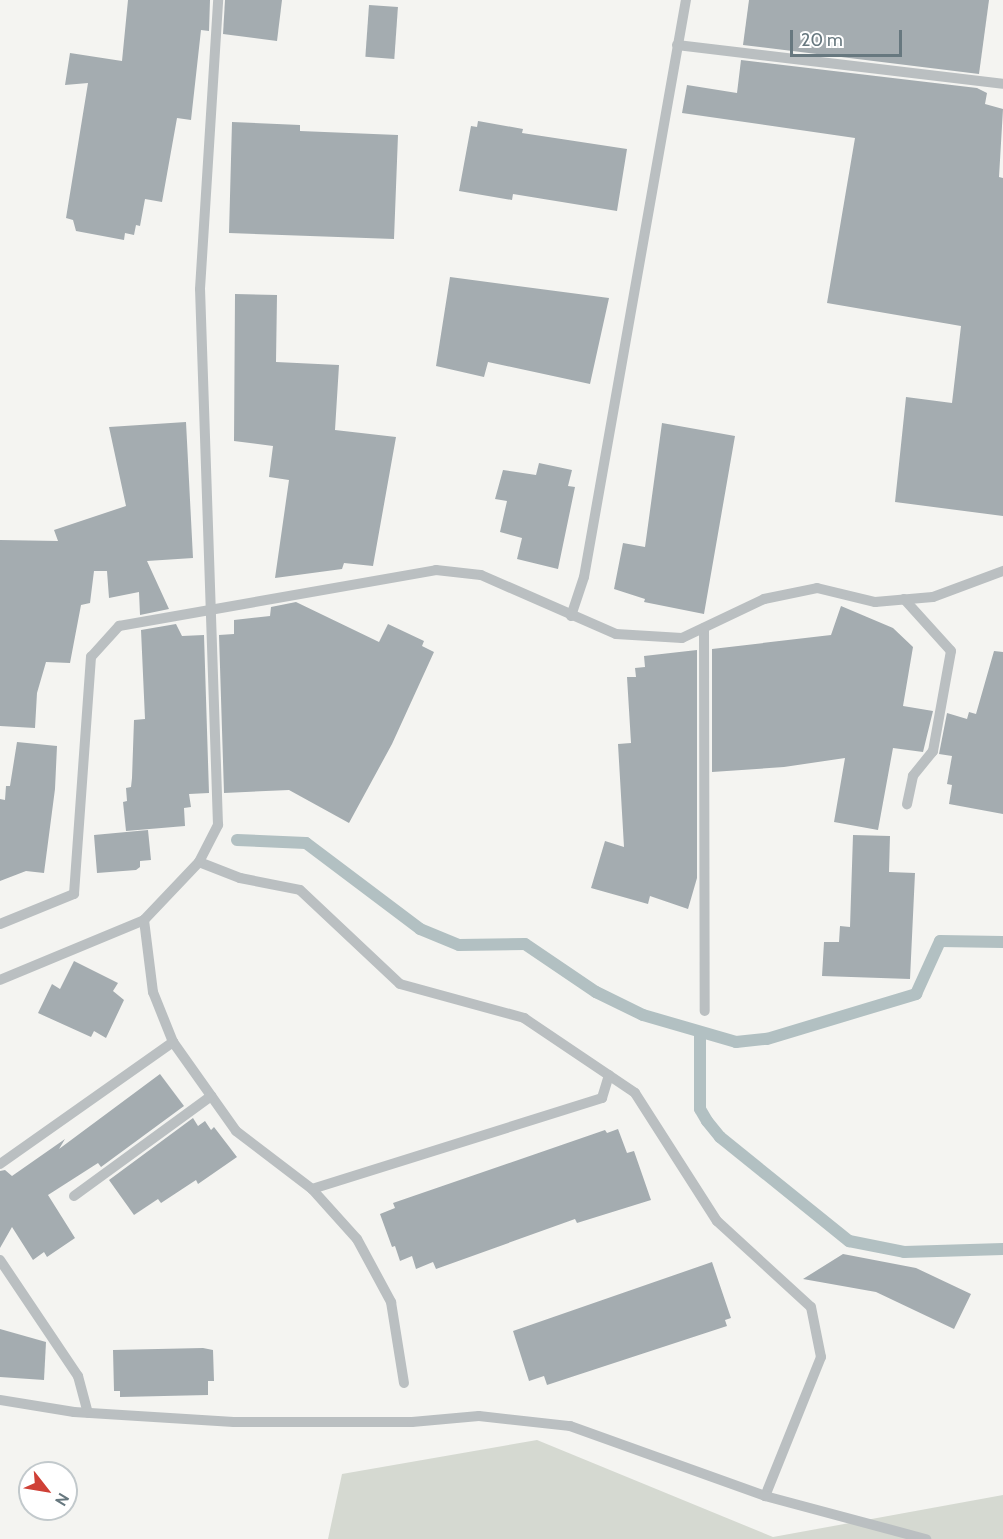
<!DOCTYPE html>
<style>
body{margin:0}
#map{position:relative;width:1003px;height:1539px;overflow:hidden;background:#f4f4f1;font-family:Cabin,sans-serif}
div>[style]{position:absolute}
.green>*{inset:0;background:#d5d9d1}
.stream>*{height:12px;margin:-6px;padding:0 6px;transform-origin:6px;border-radius:6px;background:#b2c0c2}
.building>*{inset:0;background:#a4acb0;transform-origin:0 0}
.minor>*{height:10px;margin:-5px;padding:0 5px;transform-origin:5px;border-radius:5px;background:#babfc1}
span{translate:-50% -50%;white-space:nowrap;text-align:center;line-height:1.15;-webkit-text-stroke:6px #fff;paint-order:stroke}
.north{position:absolute;left:18px;top:1461px;width:60px;height:60px;box-sizing:border-box;background:#fff;border:2px solid #c2c9cc;border-radius:50%;rotate:121deg;font-size:16px;font-weight:700;line-height:24px;text-align:center;color:#67787f}
.north::after{content:'';display:block;margin:auto;width:21px;height:27px;background:#cf4037;clip-path:polygon(50% 0,100% 100%,50% 72%,0 100%)}
.scale{position:absolute;left:790px;top:30px;width:112px;height:27px;box-sizing:border-box;border:3px solid #67787f;border-top:0;padding-left:8px;font-size:18px;line-height:21px;white-space:nowrap;color:#67787f;-webkit-text-stroke:4px #fff;paint-order:stroke}
</style>
<div id="map">
<div class="green">
<i style="clip-path:polygon(537px 1440px,773px 1537px,1003px 1495px,1003px 1539px,328px 1539px,342px 1474px)"></i>
</div>
<div class="stream">
<i style="left:237px;top:840px;width:69px;rotate:2.5deg"></i>
<i style="left:306px;top:843px;width:143px;rotate:37deg"></i>
<i style="left:420px;top:929px;width:42px;rotate:22.3deg"></i>
<i style="left:459px;top:945px;width:66px;rotate:-0.9deg"></i>
<i style="left:525px;top:944px;width:86px;rotate:34.1deg"></i>
<i style="left:596px;top:992px;width:52px;rotate:26.1deg"></i>
<i style="left:643px;top:1015px;width:97px;rotate:16.2deg"></i>
<i style="left:736px;top:1042px;width:31px;rotate:-6deg"></i>
<i style="left:767px;top:1039px;width:156px;rotate:-16.8deg"></i>
<i style="left:916px;top:994px;width:58px;rotate:-65.6deg"></i>
<i style="left:940px;top:941px;width:63px;rotate:0.9deg"></i>
<i style="left:700px;top:1033px;width:76px;rotate:90deg"></i>
<i style="left:700px;top:1109px;width:14px;rotate:60deg"></i>
<i style="left:707px;top:1121px;width:21px;rotate:51deg"></i>
<i style="left:720px;top:1137px;width:166px;rotate:38.9deg"></i>
<i style="left:849px;top:1241px;width:56px;rotate:11.3deg"></i>
<i style="left:904px;top:1252px;width:99px;rotate:-1.7deg"></i>
</div>
<div class="building">
<i style="clip-path:polygon(128px 0,210px 0,209px 31px,201px 30px,191px 120px,177px 118px,162px 202px,145px 199px,140px 226px,136px 225px,134px 235px,125px 233px,124px 240px,76px 231px,73px 220px,66px 218px,88px 83px,65px 85px,70px 53px,122px 61px)"></i>
<i style="clip-path:polygon(225px 0,282px 0,277px 41px,223px 34px)"></i>
<i style="clip-path:polygon(749px 0,989px 0,979px 74px,743px 45px)"></i>
<i style="left:369px;top:5px;width:29px;height:52px;rotate:4deg"></i>
<i style="clip-path:polygon(741px 60px,977px 88px,987px 93px,985px 104px,1003px 109px,999px 177px,1003px 178px,1003px 516px,895px 502px,906px 397px,952px 403px,961px 326px,827px 303px,855px 138px,682px 113px,687px 85px,737px 93px)"></i>
<i style="clip-path:polygon(478px 121px,523px 129px,522px 133px,627px 149px,617px 211px,513px 194px,512px 200px,459px 191px,471px 126px,477px 127px)"></i>
<i style="clip-path:polygon(232px 122px,300px 125px,300px 131px,398px 135px,394px 239px,229px 233px)"></i>
<i style="clip-path:polygon(450px 277px,609px 298px,590px 384px,488px 362px,484px 377px,436px 366px)"></i>
<i style="clip-path:polygon(235px 294px,277px 295px,276px 362px,339px 365px,335px 430px,396px 437px,373px 566px,344px 563px,342px 569px,275px 578px,289px 480px,269px 477px,273px 446px,234px 441px)"></i>
<i style="clip-path:polygon(186px 422px,193px 558px,147px 561px,169px 609px,140px 615px,139px 592px,109px 598px,107px 571px,94px 571px,90px 603px,81px 605px,70px 663px,46px 662px,37px 693px,35px 728px,0 726px,0 540px,58px 541px,54px 530px,126px 506px,109px 427px)"></i>
<i style="clip-path:polygon(662px 423px,735px 436px,704px 614px,644px 602px,645px 599px,614px 589px,623px 543px,645px 547px)"></i>
<i style="clip-path:polygon(539px 463px,572px 470px,568px 486px,575px 487px,558px 569px,517px 559px,522px 538px,500px 532px,507px 501px,495px 499px,503px 470px,536px 475px)"></i>
<i style="clip-path:polygon(296px 602px,379px 642px,388px 624px,424px 641px,422px 646px,434px 652px,392px 744px,349px 823px,289px 790px,224px 793px,219px 635px,234px 634px,234px 620px,270px 616px,271px 607px)"></i>
<i style="clip-path:polygon(841px 606px,893px 628px,913px 647px,903px 706px,933px 711px,923px 752px,893px 748px,878px 830px,834px 822px,845px 758px,784px 767px,712px 772px,712px 649px,831px 635px)"></i>
<i style="clip-path:polygon(176px 624px,182px 636px,204px 635px,209px 793px,189px 794px,191px 807px,184px 808px,185px 826px,126px 831px,123px 802px,127px 801px,126px 788px,131px 787px,132px 778px,134px 720px,145px 719px,141px 630px)"></i>
<i style="clip-path:polygon(697px 650px,697px 878px,688px 909px,650px 896px,648px 904px,591px 888px,605px 841px,624px 847px,618px 744px,631px 743px,627px 677px,636px 677px,635px 668px,645px 667px,644px 656px)"></i>
<i style="clip-path:polygon(994px 651px,1003px 652px,1003px 814px,949px 804px,952px 785px,947px 784px,952px 756px,939px 754px,947px 713px,967px 719px,969px 712px,976px 714px)"></i>
<i style="clip-path:polygon(17px 742px,57px 746px,55px 789px,44px 873px,26px 871px,0 881px,0 799px,5px 800px,6px 786px,10px 786px)"></i>
<i style="clip-path:polygon(148px 830px,151px 860px,140px 861px,140px 867px,136px 870px,97px 873px,94px 835px)"></i>
<i style="clip-path:polygon(853px 835px,890px 836px,889px 872px,915px 873px,910px 979px,822px 976px,824px 942px,839px 942px,840px 926px,850px 927px)"></i>
<i style="clip-path:polygon(74px 961px,118px 983px,113px 991px,124px 1000px,106px 1038px,94px 1031px,91px 1037px,38px 1013px,52px 984px,60px 989px)"></i>
<i style="clip-path:polygon(160px 1074px,184px 1106px,101px 1167px,98px 1163px,48px 1195px,75px 1238px,47px 1257px,44px 1252px,33px 1260px,12px 1227px,0 1248px,0 1171px,5px 1170px,12px 1176px,65px 1139px,59px 1149px)"></i>
<i style="clip-path:polygon(193px 1118px,198px 1126px,205px 1121px,211px 1130px,214px 1127px,237px 1157px,198px 1184px,196px 1180px,161px 1203px,158px 1199px,134px 1215px,109px 1180px)"></i>
<i style="clip-path:polygon(618px 1129px,627px 1153px,634px 1151px,651px 1200px,577px 1223px,575px 1219px,436px 1269px,433px 1262px,416px 1269px,412px 1256px,400px 1261px,395px 1246px,392px 1247px,380px 1214px,395px 1208px,393px 1203px,605px 1130px,607px 1133px)"></i>
<i style="clip-path:polygon(843px 1254px,916px 1268px,971px 1294px,954px 1329px,876px 1292px,803px 1279px)"></i>
<i style="clip-path:polygon(712px 1262px,731px 1318px,725px 1320px,727px 1326px,547px 1385px,544px 1376px,529px 1381px,513px 1331px)"></i>
<i style="clip-path:polygon(0 1329px,46px 1342px,44px 1380px,0 1377px)"></i>
<i style="clip-path:polygon(203px 1348px,213px 1350px,214px 1381px,208px 1381px,208px 1395px,120px 1397px,120px 1391px,114px 1391px,113px 1350px)"></i>
</div>
<div class="minor">
<i style="left:677px;top:45px;width:328px;rotate:6.8deg"></i>
<i style="left:904px;top:599px;width:70px;rotate:47.9deg"></i>
<i style="left:951px;top:651px;width:102px;rotate:100.2deg"></i>
<i style="left:933px;top:751px;width:32px;rotate:129deg"></i>
<i style="left:913px;top:776px;width:29px;rotate:102deg"></i>
<i style="left:571px;top:616px;width:41px;rotate:-71.6deg"></i>
<i style="left:584px;top:577px;width:586px;rotate:-79.98deg"></i>
<i style="left:704px;top:628px;width:383px;rotate:89.9deg"></i>
<i style="left:199px;top:862px;width:44px;rotate:21.3deg"></i>
<i style="left:240px;top:878px;width:61px;rotate:11.3deg"></i>
<i style="left:300px;top:890px;width:137px;rotate:43.2deg"></i>
<i style="left:400px;top:984px;width:129px;rotate:15.3deg"></i>
<i style="left:524px;top:1018px;width:134px;rotate:34deg"></i>
<i style="left:635px;top:1093px;width:152px;rotate:57.4deg"></i>
<i style="left:717px;top:1221px;width:127px;rotate:42.5deg"></i>
<i style="left:811px;top:1307px;width:51px;rotate:78.7deg"></i>
<i style="left:821px;top:1357px;width:150px;rotate:111.9deg"></i>
<i style="left:144px;top:920px;width:73px;rotate:82.9deg"></i>
<i style="left:153px;top:992px;width:54px;rotate:68.2deg"></i>
<i style="left:173px;top:1042px;width:109px;rotate:54.7deg"></i>
<i style="left:236px;top:1131px;width:96px;rotate:37.3deg"></i>
<i style="left:312px;top:1189px;width:67px;rotate:48deg"></i>
<i style="left:357px;top:1239px;width:72px;rotate:61.6deg"></i>
<i style="left:391px;top:1302px;width:82px;rotate:80.9deg"></i>
<i style="left:0;top:924px;width:80px;rotate:-22.1deg"></i>
<i style="left:74px;top:894px;width:238px;rotate:-85.9deg"></i>
<i style="left:91px;top:657px;width:42px;rotate:-47.9deg"></i>
<i style="left:119px;top:626px;width:322px;rotate:-10deg"></i>
<i style="left:436px;top:570px;width:45px;rotate:6.3deg"></i>
<i style="left:481px;top:575px;width:147px;rotate:23.6deg"></i>
<i style="left:616px;top:634px;width:66px;rotate:3.5deg"></i>
<i style="left:682px;top:638px;width:91px;rotate:-25.4deg"></i>
<i style="left:764px;top:599px;width:54px;rotate:-11.7deg"></i>
<i style="left:817px;top:588px;width:60px;rotate:13.6deg"></i>
<i style="left:875px;top:602px;width:58px;rotate:-4.9deg"></i>
<i style="left:933px;top:597px;width:75px;rotate:-20.4deg"></i>
<i style="left:0;top:980px;width:156px;rotate:-22.6deg"></i>
<i style="left:144px;top:920px;width:80px;rotate:-46.5deg"></i>
<i style="left:199px;top:862px;width:42px;rotate:-62.8deg"></i>
<i style="left:218px;top:825px;width:536px;rotate:-91.92deg"></i>
<i style="left:200px;top:289px;width:290px;rotate:-86.4deg"></i>
<i style="left:0;top:1164px;width:212px;rotate:-35.2deg"></i>
<i style="left:312px;top:1189px;width:304px;rotate:-17.4deg"></i>
<i style="left:602px;top:1098px;width:24px;rotate:-73deg"></i>
<i style="left:74px;top:1196px;width:170px;rotate:-36.1deg"></i>
<i style="left:0;top:1260px;width:140px;rotate:56.1deg"></i>
<i style="left:78px;top:1376px;width:38px;rotate:75deg"></i>
<i style="left:0;top:1400px;width:75px;rotate:9.2deg"></i>
<i style="left:74px;top:1412px;width:160px;rotate:3.6deg"></i>
<i style="left:234px;top:1422px;width:178px"></i>
<i style="left:412px;top:1422px;width:67px;rotate:-5.1deg"></i>
<i style="left:479px;top:1416px;width:92px;rotate:6.3deg"></i>
<i style="left:570px;top:1426px;width:207px;rotate:19.7deg"></i>
<i style="left:765px;top:1496px;width:167px;rotate:15deg"></i>
</div>
<div class="north">N</div>
<div class="scale">20 m</div>
</div>
